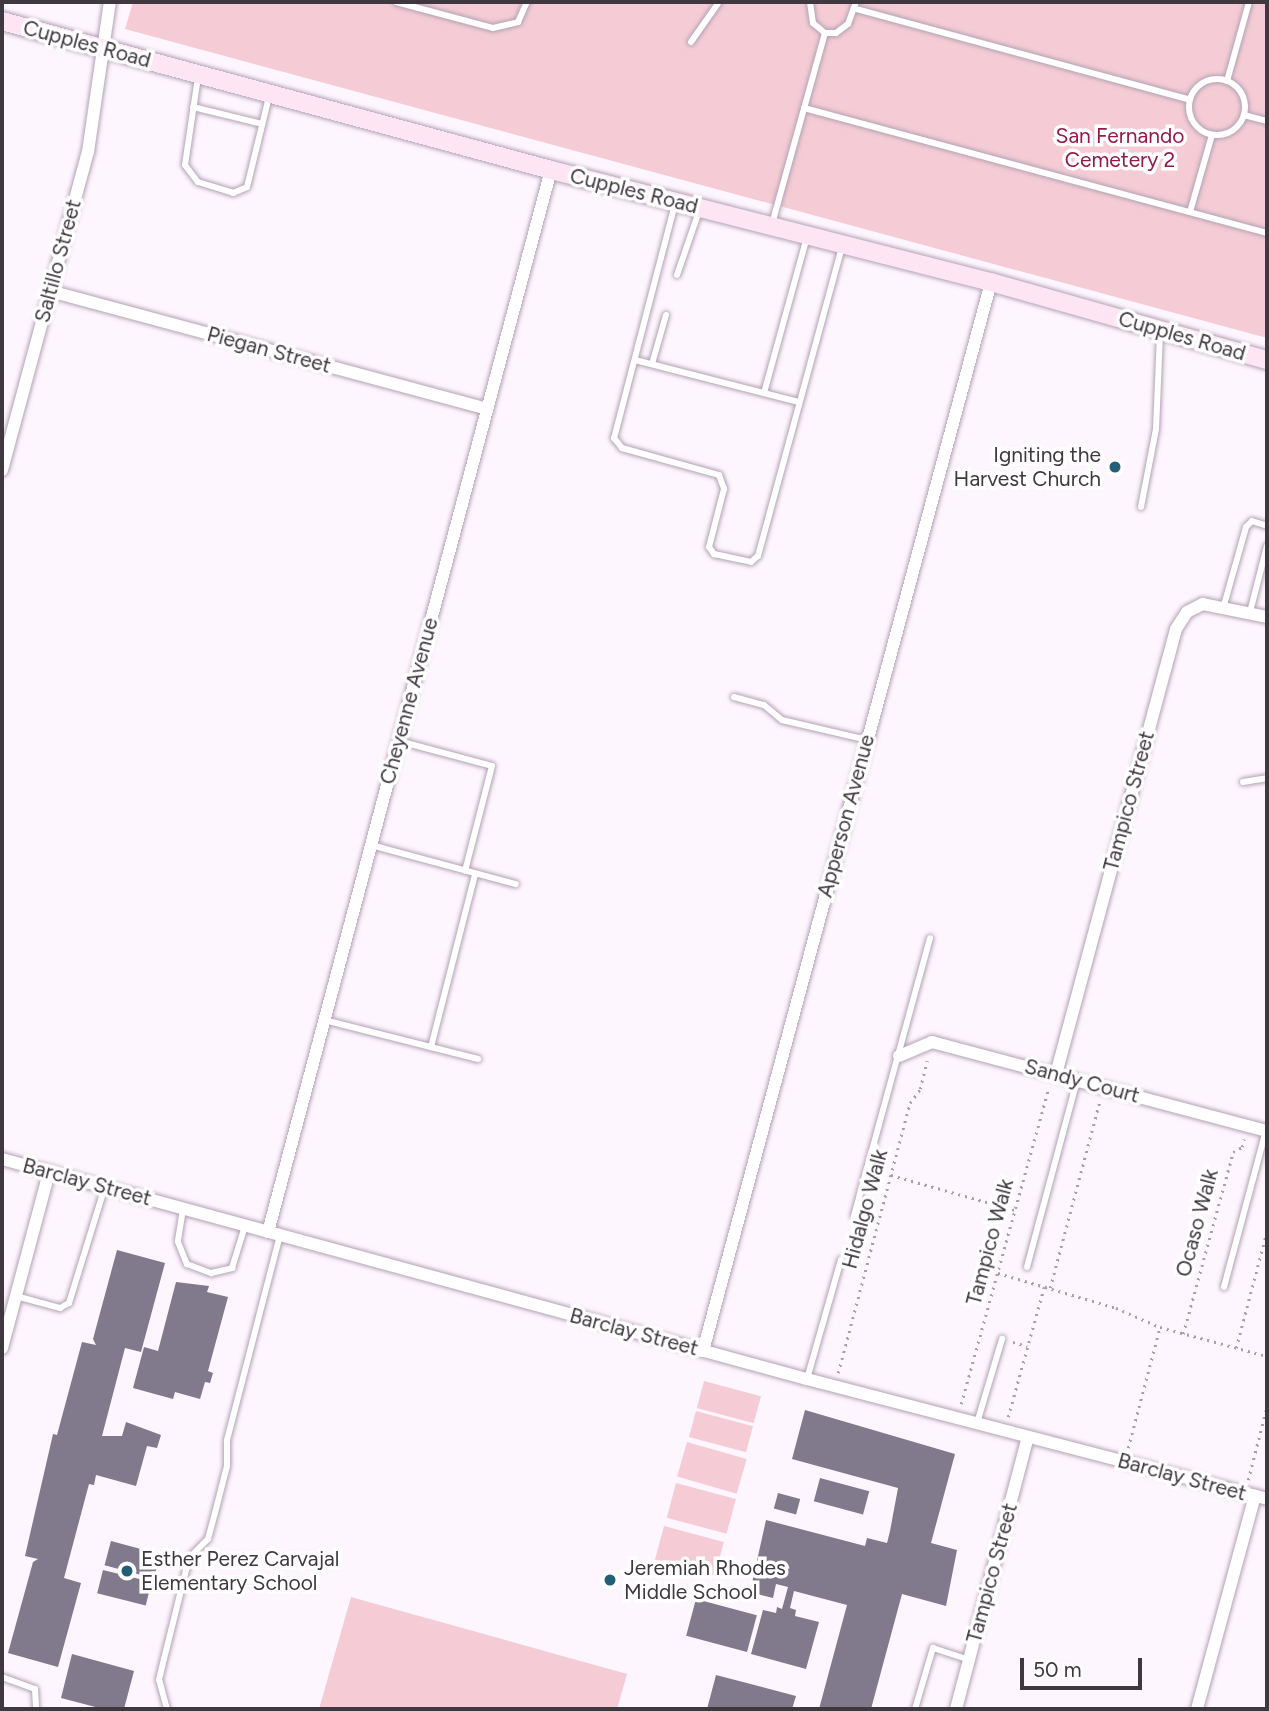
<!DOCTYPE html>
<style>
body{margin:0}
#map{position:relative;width:1269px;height:1711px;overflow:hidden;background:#fef6fe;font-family:Figtree,sans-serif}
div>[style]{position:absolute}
.green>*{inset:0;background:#f5ccd5;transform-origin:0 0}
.building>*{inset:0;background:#81798c;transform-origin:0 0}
.path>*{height:2.5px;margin-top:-1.25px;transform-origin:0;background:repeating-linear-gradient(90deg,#a8a0a8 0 2px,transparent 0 7px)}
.roads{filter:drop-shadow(0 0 2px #b3a2b4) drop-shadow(0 0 2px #b3a2b4)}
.lane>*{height:6px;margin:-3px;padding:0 3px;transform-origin:3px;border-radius:3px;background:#fff}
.lane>.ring{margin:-3px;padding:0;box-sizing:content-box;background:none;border:6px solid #fff;border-radius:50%}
.street>*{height:12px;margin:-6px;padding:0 6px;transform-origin:6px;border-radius:6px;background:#fff}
.secondary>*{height:18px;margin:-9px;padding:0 9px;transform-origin:9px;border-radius:9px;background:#fee5f4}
.dots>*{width:19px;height:19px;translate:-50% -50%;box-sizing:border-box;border:4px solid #fff;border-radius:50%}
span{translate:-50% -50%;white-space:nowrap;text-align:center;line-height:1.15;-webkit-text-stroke:7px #fff;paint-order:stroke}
.street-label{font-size:21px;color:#3f383f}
.park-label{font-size:21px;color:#941949}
.poi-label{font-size:21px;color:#3f383f}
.right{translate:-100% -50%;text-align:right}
.left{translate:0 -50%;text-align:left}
.frame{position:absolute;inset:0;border:4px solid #3f383f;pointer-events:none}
.scale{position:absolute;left:1020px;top:1658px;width:122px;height:32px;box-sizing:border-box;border:4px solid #3f383f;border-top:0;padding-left:9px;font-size:21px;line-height:24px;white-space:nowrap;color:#3f383f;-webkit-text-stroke:5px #fff;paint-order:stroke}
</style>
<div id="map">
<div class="green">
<i style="clip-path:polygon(133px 2px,1267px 2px,1267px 338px,125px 29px)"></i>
<i style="left:704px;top:1381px;width:59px;height:28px;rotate:15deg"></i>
<i style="left:696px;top:1411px;width:59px;height:27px;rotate:15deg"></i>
<i style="left:687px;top:1442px;width:62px;height:36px;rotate:16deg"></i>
<i style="left:676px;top:1483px;width:62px;height:36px;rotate:15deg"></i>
<i style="left:664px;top:1526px;width:62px;height:35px;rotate:15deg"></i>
<i style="clip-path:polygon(351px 1597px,627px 1674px,617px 1709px,319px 1709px)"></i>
</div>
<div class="building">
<i style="clip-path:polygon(117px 1250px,165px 1263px,141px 1352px,125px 1348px,102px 1436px,122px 1436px,126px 1422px,161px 1435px,157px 1448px,147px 1446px,136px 1486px,96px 1475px,94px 1485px,89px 1484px,64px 1578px,81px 1583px,58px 1667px,8px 1653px,33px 1562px,38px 1559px,25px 1556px,53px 1434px,57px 1435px,82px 1342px,96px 1345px,93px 1339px)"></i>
<i style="clip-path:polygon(176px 1282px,209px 1286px,207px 1292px,228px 1297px,208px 1371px,213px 1373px,210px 1383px,205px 1382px,200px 1399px,175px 1392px,173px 1399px,133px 1388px,144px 1347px,158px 1351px)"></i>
<i style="clip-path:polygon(805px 1410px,955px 1454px,931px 1543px,957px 1550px,946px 1606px,902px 1594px,871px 1709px,819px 1709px,847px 1605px,794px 1591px,790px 1608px,796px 1610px,795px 1616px,819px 1622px,806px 1669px,751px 1654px,763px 1610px,776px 1613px,777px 1607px,782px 1609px,788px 1587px,776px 1584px,773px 1598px,750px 1592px,766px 1520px,865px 1546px,867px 1538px,887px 1543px,890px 1531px,898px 1488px,792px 1459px)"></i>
<i style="left:820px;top:1478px;width:51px;height:24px;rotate:15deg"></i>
<i style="left:778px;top:1493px;width:23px;height:16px;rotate:15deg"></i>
<i style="left:111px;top:1541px;width:51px;height:25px;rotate:15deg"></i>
<i style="left:103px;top:1570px;width:50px;height:24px;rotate:14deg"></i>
<i style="left:696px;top:1599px;width:63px;height:38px;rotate:15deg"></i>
<i style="clip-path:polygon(72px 1654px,134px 1671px,124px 1709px,103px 1709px,61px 1698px)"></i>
<i style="clip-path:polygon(716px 1675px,796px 1696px,792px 1709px,707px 1709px)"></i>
</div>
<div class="path">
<i style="left:891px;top:1175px;width:129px;rotate:15.8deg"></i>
<i style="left:998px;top:1273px;width:123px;rotate:16.5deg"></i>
<i style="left:1116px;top:1308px;width:48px;rotate:23.4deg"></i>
<i style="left:1160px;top:1327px;width:111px;rotate:15.2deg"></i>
<i style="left:1050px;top:1288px;width:195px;rotate:-75.1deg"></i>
<i style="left:1183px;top:1334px;width:189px;rotate:-74.6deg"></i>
<i style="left:1233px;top:1152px;width:10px;rotate:-29deg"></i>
<i style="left:1242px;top:1147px;width:8px;rotate:-76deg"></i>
<i style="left:1013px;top:1342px;width:15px;rotate:16deg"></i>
<i style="left:1236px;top:1348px;width:121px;rotate:-75.2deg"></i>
<i style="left:838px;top:1373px;width:279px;rotate:-75.1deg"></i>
<i style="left:910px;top:1103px;width:17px;rotate:-54deg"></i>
<i style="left:920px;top:1089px;width:29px;rotate:-76deg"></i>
<i style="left:961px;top:1404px;width:329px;rotate:-74.5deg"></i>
<i style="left:1008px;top:1417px;width:135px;rotate:-74.5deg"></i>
<i style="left:1128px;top:1448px;width:125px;rotate:-75.2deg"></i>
<i style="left:1248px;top:1480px;width:76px;rotate:-75.6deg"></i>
</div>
<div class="roads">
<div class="lane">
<i style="left:396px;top:2px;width:100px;rotate:15deg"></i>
<i style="left:493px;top:28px;width:26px;rotate:-13deg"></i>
<i style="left:518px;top:22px;width:22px;rotate:-66deg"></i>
<i style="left:810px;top:2px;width:21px;rotate:82deg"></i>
<i style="left:813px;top:23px;width:16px;rotate:40deg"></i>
<i style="left:825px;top:33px;width:11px"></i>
<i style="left:836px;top:33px;width:15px;rotate:-37deg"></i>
<i style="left:848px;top:24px;width:23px;rotate:-70deg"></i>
<i style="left:856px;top:9px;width:346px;rotate:15.2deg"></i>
<i style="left:691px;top:42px;width:49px;rotate:-55deg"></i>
<i style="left:198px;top:77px;width:89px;rotate:98.4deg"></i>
<i style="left:185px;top:165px;width:21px;rotate:53deg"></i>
<i style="left:198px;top:182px;width:37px;rotate:17deg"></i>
<i style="left:233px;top:193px;width:15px;rotate:-23deg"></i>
<i style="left:247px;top:187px;width:93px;rotate:-76.3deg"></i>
<i class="ring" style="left:1189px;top:79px;width:50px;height:50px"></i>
<i style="left:1227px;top:81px;width:82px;rotate:-74.4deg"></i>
<i style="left:193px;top:107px;width:71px;rotate:13.8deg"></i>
<i style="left:804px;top:108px;width:480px;rotate:15.1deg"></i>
<i style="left:1244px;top:115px;width:24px;rotate:15deg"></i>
<i style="left:675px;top:204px;width:242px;rotate:104.6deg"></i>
<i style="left:614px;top:438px;width:13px;rotate:51deg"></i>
<i style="left:622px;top:448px;width:101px;rotate:15.6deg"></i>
<i style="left:719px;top:475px;width:15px;rotate:70deg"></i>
<i style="left:724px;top:489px;width:60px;rotate:104.5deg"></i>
<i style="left:709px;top:547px;width:9px;rotate:54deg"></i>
<i style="left:714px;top:554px;width:38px;rotate:12deg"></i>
<i style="left:751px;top:562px;width:9px;rotate:-41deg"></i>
<i style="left:758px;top:556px;width:321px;rotate:-74.8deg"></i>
<i style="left:1190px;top:212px;width:80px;rotate:-74.1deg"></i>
<i style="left:772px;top:224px;width:198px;rotate:-74.5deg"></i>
<i style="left:677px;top:275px;width:68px;rotate:-71deg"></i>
<i style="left:635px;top:360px;width:169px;rotate:14.4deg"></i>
<i style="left:652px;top:364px;width:51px;rotate:-74.1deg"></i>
<i style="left:764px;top:393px;width:162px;rotate:-74.6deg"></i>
<i style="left:1141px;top:507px;width:79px;rotate:-79.1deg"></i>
<i style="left:1156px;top:429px;width:97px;rotate:-87.6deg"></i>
<i style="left:1224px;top:605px;width:81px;rotate:-74.2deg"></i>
<i style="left:1246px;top:527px;width:8px;rotate:-45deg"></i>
<i style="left:1252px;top:521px;width:16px;rotate:18deg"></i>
<i style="left:1250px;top:612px;width:68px;rotate:-75.6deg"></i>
<i style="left:734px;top:697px;width:31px;rotate:15deg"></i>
<i style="left:764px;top:705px;width:23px;rotate:40deg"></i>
<i style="left:782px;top:720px;width:87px;rotate:13.2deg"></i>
<i style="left:399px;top:741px;width:96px;rotate:15deg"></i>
<i style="left:492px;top:766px;width:108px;rotate:104.4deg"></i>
<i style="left:1243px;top:782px;width:24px;rotate:-9deg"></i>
<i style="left:371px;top:845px;width:150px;rotate:15.1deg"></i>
<i style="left:324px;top:1020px;width:159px;rotate:14.2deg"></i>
<i style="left:431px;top:1047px;width:179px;rotate:-75.7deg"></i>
<i style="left:183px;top:1209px;width:33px;rotate:99deg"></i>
<i style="left:178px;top:1242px;width:24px;rotate:68deg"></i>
<i style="left:187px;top:1264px;width:26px;rotate:21deg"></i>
<i style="left:211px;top:1273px;width:22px;rotate:-13deg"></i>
<i style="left:232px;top:1268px;width:44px;rotate:-72.8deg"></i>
<i style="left:854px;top:1216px;width:288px;rotate:-74.7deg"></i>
<i style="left:1027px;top:1267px;width:194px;rotate:-75deg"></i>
<i style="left:1224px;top:1287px;width:163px;rotate:-75deg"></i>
<i style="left:16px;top:1296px;width:46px;rotate:15.3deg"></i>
<i style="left:60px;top:1308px;width:10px;rotate:-29deg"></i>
<i style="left:69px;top:1303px;width:121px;rotate:-72.8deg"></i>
<i style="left:807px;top:1379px;width:124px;rotate:-74.1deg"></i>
<i style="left:977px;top:1423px;width:88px;rotate:-73.4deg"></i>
<i style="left:2px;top:1677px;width:35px;rotate:20deg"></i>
<i style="left:35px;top:1689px;width:20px;rotate:87deg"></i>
<i style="left:167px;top:1709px;width:30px;rotate:-105deg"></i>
<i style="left:159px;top:1680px;width:22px;rotate:-77deg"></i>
<i style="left:164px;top:1659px;width:92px;rotate:-76.1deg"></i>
<i style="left:186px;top:1570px;width:16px;rotate:-68deg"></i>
<i style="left:192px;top:1555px;width:23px;rotate:-45deg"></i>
<i style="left:208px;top:1539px;width:27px;rotate:-75deg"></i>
<i style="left:215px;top:1513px;width:49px;rotate:-75.7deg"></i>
<i style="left:227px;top:1466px;width:26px;rotate:-90deg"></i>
<i style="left:227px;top:1440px;width:212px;rotate:-75.5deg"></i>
<i style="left:915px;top:1709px;width:64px;rotate:-73.6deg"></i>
<i style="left:933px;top:1648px;width:38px;rotate:18deg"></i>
</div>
<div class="street">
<i style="left:50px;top:291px;width:453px;rotate:15.1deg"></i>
<i style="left:2px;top:470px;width:329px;rotate:-74.9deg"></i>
<i style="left:88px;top:152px;width:152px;rotate:-81.7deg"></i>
<i style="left:899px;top:1056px;width:36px;rotate:-23deg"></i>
<i style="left:932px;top:1042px;width:347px;rotate:14.9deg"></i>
<i style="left:1056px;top:1074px;width:461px;rotate:-74.9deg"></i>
<i style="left:1176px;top:629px;width:20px;rotate:-57deg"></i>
<i style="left:1187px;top:612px;width:18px;rotate:-27deg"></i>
<i style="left:1203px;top:604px;width:65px;rotate:11.5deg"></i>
<i style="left:2px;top:1159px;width:835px;rotate:15.29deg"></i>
<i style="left:807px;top:1379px;width:475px;rotate:14.6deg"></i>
<i style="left:268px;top:1232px;width:1099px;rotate:-75.08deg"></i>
<i style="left:2px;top:1348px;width:182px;rotate:-75deg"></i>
<i style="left:703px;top:1351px;width:1107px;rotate:-74.92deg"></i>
<i style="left:956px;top:1709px;width:281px;rotate:-75.2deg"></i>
<i style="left:1197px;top:1709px;width:221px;rotate:-74.8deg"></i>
</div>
<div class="secondary">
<i style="left:2px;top:21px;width:569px;rotate:15.18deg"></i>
<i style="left:551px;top:170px;width:454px;rotate:14.3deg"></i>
<i style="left:991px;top:282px;width:287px;rotate:15.8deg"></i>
</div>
</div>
<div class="dots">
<i style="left:1115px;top:467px;background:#225f76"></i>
<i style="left:127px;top:1571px;background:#225f76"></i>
<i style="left:610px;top:1580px;background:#225f76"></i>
</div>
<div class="street-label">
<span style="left:87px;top:44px;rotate:15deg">Cupples Road</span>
<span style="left:634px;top:191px;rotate:14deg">Cupples Road</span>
<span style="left:58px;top:261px;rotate:-75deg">Saltillo Street</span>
<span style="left:1182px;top:336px;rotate:16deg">Cupples Road</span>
<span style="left:269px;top:350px;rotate:15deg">Piegan Street</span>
<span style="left:409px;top:701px;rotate:-75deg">Cheyenne Avenue</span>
<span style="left:1129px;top:801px;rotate:-75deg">Tampico Street</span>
<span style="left:846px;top:816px;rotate:-75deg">Apperson Avenue</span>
<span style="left:1082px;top:1081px;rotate:15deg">Sandy Court</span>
<span style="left:87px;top:1182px;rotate:15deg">Barclay Street</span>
<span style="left:865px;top:1209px;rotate:-75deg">Hidalgo Walk</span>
<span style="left:1197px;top:1223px;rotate:-75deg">Ocaso Walk</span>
<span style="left:990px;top:1242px;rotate:-75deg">Tampico Walk</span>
<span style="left:634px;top:1332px;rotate:15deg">Barclay Street</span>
<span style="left:1182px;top:1477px;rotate:15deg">Barclay Street</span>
<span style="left:992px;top:1573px;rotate:-75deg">Tampico Street</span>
</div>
<div class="park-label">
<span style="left:1120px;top:148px">San Fernando<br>Cemetery 2</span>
</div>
<div class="poi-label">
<span class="right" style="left:1101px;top:467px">Igniting the<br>Harvest Church</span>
<span class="left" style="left:141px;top:1571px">Esther Perez Carvajal<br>Elementary School</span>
<span class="left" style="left:624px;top:1580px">Jeremiah Rhodes<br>Middle School</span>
</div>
<div class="frame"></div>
<div class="scale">50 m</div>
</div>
